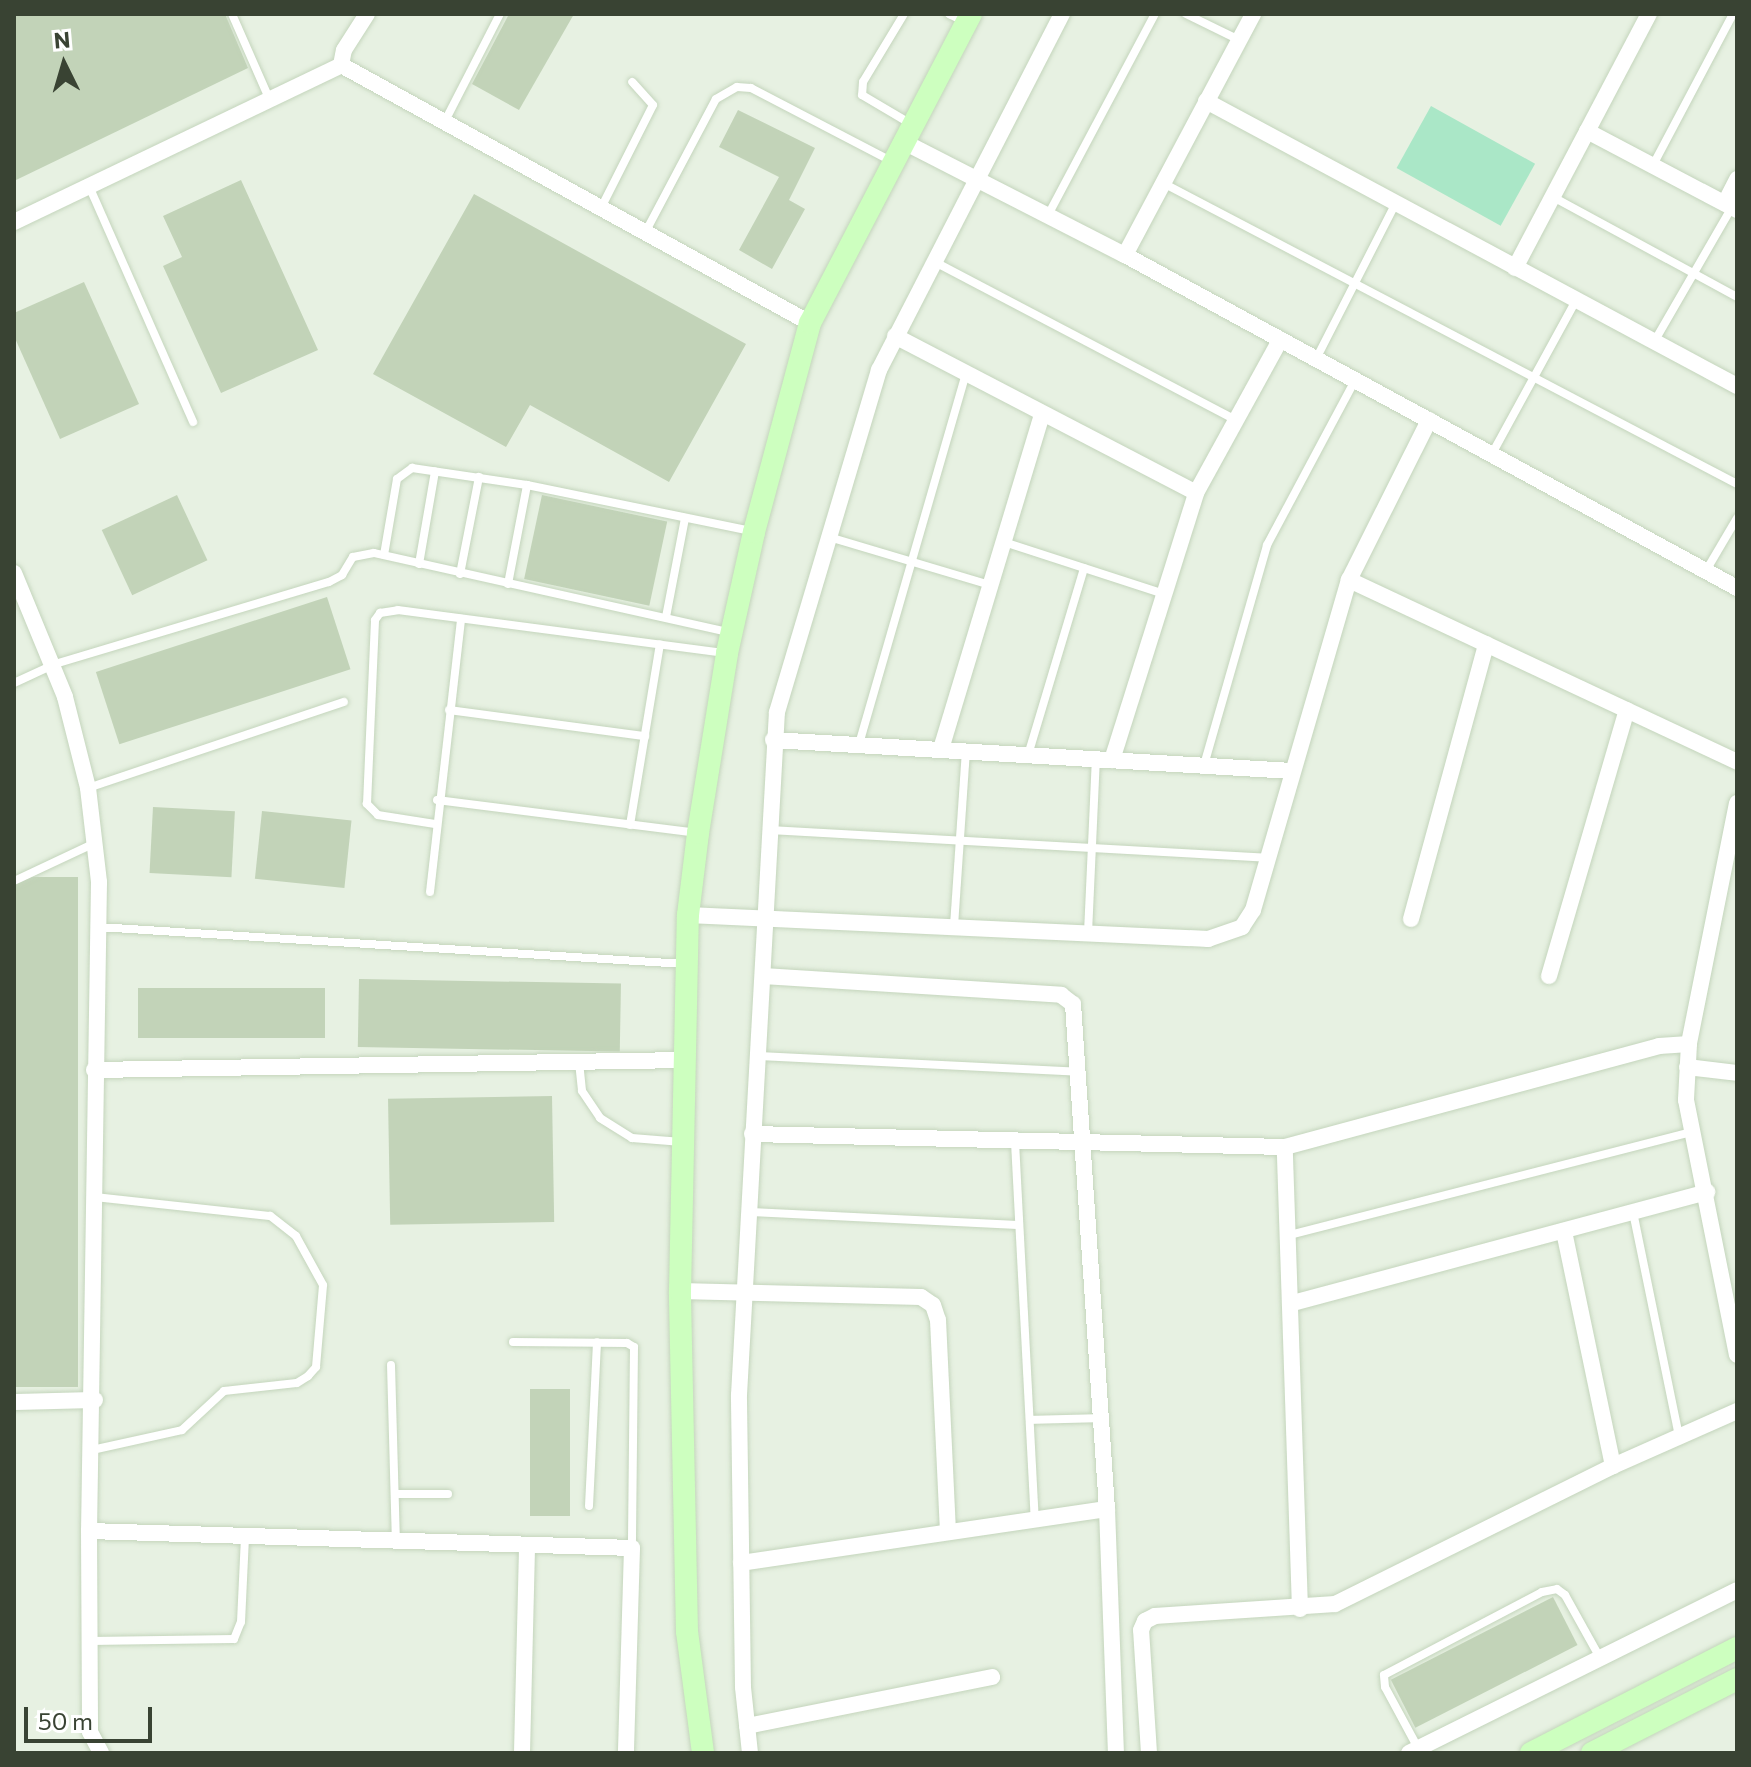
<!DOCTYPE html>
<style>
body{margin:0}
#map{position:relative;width:1751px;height:1767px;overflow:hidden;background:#e7f1e2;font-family:Commissioner,sans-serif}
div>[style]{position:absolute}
.green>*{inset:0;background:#aae7c7;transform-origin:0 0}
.building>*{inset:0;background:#c2d3b8;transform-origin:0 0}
.roads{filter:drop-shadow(0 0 2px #c4d5bc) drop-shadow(0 0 2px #c4d5bc)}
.lane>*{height:8px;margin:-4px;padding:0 4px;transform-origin:4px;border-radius:4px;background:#fff}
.street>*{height:16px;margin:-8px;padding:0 8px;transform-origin:8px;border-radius:8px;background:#fff}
.secondary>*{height:22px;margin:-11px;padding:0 11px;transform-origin:11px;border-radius:11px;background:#cdffbf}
span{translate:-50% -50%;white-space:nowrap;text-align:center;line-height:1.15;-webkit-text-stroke:8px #fff;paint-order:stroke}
.frame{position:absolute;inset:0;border:16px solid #394333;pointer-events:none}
.north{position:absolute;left:24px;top:24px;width:80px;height:80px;-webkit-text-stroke:6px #fff;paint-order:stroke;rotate:355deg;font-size:22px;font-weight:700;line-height:32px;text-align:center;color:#394333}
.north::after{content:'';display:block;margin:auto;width:28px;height:36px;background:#394333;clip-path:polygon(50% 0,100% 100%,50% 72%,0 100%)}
.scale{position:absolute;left:24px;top:1707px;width:128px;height:36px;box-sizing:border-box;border:4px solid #394333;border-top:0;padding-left:10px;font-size:24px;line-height:28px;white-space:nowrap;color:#394333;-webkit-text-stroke:6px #fff;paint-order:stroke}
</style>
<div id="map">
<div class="green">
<i style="left:1431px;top:106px;width:119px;height:71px;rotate:29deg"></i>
</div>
<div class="building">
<i style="clip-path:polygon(14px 14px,225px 14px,248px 68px,14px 181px)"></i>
<i style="clip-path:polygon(509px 14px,574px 14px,519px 110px,472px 84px)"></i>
<i style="clip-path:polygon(738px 110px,815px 148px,789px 200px,805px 209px,772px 269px,739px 250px,779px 177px,719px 147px)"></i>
<i style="clip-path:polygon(241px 180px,318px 350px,221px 393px,163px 266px,182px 257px,163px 216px)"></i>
<i style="clip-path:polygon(474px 194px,746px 344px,669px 482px,530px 405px,506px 447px,373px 374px)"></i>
<i style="clip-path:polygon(84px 282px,139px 404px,60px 439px,14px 336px,14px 313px)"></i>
<i style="left:177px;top:495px;width:72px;height:83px;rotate:65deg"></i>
<i style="left:542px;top:495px;width:128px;height:86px;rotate:12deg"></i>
<i style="left:327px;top:597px;width:76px;height:243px;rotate:72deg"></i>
<i style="left:153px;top:807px;width:82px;height:66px;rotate:3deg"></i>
<i style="left:262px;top:811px;width:90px;height:68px;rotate:6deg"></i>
<i style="left:78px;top:877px;width:510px;height:71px;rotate:90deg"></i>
<i style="left:359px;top:979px;width:262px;height:68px;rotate:1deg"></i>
<i style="left:325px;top:988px;width:50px;height:187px;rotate:90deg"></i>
<i style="left:552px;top:1096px;width:126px;height:164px;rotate:89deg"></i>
<i style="left:530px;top:1389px;width:40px;height:127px"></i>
<i style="left:1553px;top:1597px;width:54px;height:182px;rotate:63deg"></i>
</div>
<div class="roads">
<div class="lane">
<i style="left:232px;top:14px;width:90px;rotate:66.3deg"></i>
<i style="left:904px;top:14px;width:79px;rotate:121.1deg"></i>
<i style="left:863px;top:82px;width:13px;rotate:94deg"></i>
<i style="left:862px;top:95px;width:57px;rotate:30.6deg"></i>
<i style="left:949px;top:14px;width:19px;rotate:25deg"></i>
<i style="left:1186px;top:14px;width:59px;rotate:26.1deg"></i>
<i style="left:446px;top:119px;width:118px;rotate:-62.8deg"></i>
<i style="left:1653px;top:165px;width:171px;rotate:-62.1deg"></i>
<i style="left:1163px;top:183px;width:648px;rotate:27.67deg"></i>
<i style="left:89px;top:186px;width:258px;rotate:66.2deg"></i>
<i style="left:1553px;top:197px;width:209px;rotate:28.5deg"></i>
<i style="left:602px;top:206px;width:113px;rotate:-63.2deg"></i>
<i style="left:653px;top:105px;width:31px;rotate:-132deg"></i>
<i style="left:1048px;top:215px;width:228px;rotate:-62deg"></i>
<i style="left:646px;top:231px;width:149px;rotate:-62.1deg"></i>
<i style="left:716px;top:99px;width:24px;rotate:-30deg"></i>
<i style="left:737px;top:87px;width:14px;rotate:4deg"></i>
<i style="left:751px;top:88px;width:158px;rotate:27.5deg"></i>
<i style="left:933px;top:261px;width:342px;rotate:27.7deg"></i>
<i style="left:1654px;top:342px;width:156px;rotate:-60deg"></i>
<i style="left:1316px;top:359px;width:175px;rotate:-62.9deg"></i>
<i style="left:1493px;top:452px;width:171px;rotate:-61.3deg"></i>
<i style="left:829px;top:537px;width:168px;rotate:16.6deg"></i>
<i style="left:1004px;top:542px;width:168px;rotate:18deg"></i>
<i style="left:384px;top:555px;width:77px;rotate:-80.3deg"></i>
<i style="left:397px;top:479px;width:19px;rotate:-36deg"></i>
<i style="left:412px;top:468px;width:116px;rotate:8.4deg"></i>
<i style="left:527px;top:485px;width:230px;rotate:11.6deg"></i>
<i style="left:419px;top:564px;width:94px;rotate:-80.2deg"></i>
<i style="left:1707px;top:569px;width:59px;rotate:-59.5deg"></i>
<i style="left:460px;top:574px;width:99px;rotate:-78.9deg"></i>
<i style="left:508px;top:584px;width:101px;rotate:-79.1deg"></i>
<i style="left:666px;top:617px;width:101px;rotate:-79.1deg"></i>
<i style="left:14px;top:683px;width:45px;rotate:-24.9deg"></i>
<i style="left:55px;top:664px;width:286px;rotate:-16.7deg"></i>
<i style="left:329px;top:582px;width:15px;rotate:-28deg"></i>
<i style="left:342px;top:575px;width:21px;rotate:-59deg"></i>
<i style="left:353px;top:557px;width:21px;rotate:-11deg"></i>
<i style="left:374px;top:553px;width:366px;rotate:12.6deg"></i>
<i style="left:449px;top:710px;width:198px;rotate:7.6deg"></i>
<i style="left:859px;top:744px;width:385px;rotate:-73.9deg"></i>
<i style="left:1028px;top:755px;width:195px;rotate:-73.3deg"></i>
<i style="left:1204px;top:765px;width:229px;rotate:-74deg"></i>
<i style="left:1267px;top:545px;width:187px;rotate:-61.9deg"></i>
<i style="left:88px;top:788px;width:270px;rotate:-18.6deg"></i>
<i style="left:437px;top:800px;width:263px;rotate:7.2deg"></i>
<i style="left:435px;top:824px;width:58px;rotate:-171deg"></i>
<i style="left:378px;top:815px;width:16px;rotate:-135deg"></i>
<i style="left:367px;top:804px;width:184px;rotate:-87.5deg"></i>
<i style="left:375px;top:620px;width:9px;rotate:-54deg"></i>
<i style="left:380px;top:613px;width:18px;rotate:-9deg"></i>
<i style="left:398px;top:610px;width:330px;rotate:7.5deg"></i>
<i style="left:630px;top:825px;width:183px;rotate:-80.6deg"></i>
<i style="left:769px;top:830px;width:499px;rotate:3.2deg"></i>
<i style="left:14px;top:881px;width:89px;rotate:-25.1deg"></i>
<i style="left:430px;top:892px;width:275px;rotate:-83.5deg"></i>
<i style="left:954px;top:926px;width:174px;rotate:-86.1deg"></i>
<i style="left:98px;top:927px;width:587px;rotate:3.61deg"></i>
<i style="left:1088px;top:933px;width:174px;rotate:-87.4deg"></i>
<i style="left:758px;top:1056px;width:322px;rotate:2.8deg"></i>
<i style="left:579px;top:1062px;width:29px;rotate:84deg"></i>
<i style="left:582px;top:1091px;width:32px;rotate:56deg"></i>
<i style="left:600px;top:1118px;width:38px;rotate:32deg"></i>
<i style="left:632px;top:1138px;width:50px;rotate:4.6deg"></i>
<i style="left:1015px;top:1142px;width:378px;rotate:87deg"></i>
<i style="left:750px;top:1212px;width:269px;rotate:2.8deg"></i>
<i style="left:1633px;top:1212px;width:229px;rotate:78.4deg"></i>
<i style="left:1290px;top:1235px;width:413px;rotate:-14.4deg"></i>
<i style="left:513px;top:1342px;width:114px;rotate:0.5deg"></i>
<i style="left:627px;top:1343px;width:8px;rotate:30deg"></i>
<i style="left:634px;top:1347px;width:201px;rotate:90.6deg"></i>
<i style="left:391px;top:1365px;width:175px;rotate:88.4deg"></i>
<i style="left:1030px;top:1420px;width:71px;rotate:-1.6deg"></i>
<i style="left:92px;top:1450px;width:92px;rotate:-12.5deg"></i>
<i style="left:182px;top:1430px;width:57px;rotate:-42.9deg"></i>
<i style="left:224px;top:1391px;width:73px;rotate:-6.3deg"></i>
<i style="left:297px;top:1383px;width:13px;rotate:-32deg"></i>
<i style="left:308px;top:1376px;width:12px;rotate:-48deg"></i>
<i style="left:316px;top:1367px;width:82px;rotate:-85.1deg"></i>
<i style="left:323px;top:1285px;width:56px;rotate:-118.9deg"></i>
<i style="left:296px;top:1236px;width:33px;rotate:-142deg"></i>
<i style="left:270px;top:1216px;width:177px;rotate:-173.8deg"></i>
<i style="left:396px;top:1494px;width:52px"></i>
<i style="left:589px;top:1506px;width:164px;rotate:-87.2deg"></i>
<i style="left:90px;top:1641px;width:144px;rotate:-0.8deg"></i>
<i style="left:234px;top:1639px;width:18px;rotate:-68deg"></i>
<i style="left:241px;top:1622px;width:86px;rotate:-87.3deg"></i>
<i style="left:1418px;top:1748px;width:69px;rotate:-118.4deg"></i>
<i style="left:1385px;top:1687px;width:12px;rotate:-95deg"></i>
<i style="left:1384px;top:1675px;width:178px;rotate:-27.7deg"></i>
<i style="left:1542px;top:1592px;width:15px;rotate:-11deg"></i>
<i style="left:1557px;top:1589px;width:10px;rotate:37deg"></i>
<i style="left:1565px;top:1595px;width:72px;rotate:60.9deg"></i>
</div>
<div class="street">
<i style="left:341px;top:65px;width:15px;rotate:-79deg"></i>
<i style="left:344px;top:50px;width:43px;rotate:-57.4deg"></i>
<i style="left:1206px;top:101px;width:603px;rotate:28.22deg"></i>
<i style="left:1587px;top:131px;width:170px;rotate:27.8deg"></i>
<i style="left:902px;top:141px;width:250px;rotate:27.1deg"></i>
<i style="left:1125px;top:255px;width:697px;rotate:28.55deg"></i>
<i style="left:1725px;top:203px;width:27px;rotate:-63deg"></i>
<i style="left:14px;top:222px;width:363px;rotate:-25.6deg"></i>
<i style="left:341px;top:65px;width:535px;rotate:28.82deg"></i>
<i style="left:1125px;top:255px;width:273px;rotate:-62deg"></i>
<i style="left:1515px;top:268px;width:287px;rotate:-62.2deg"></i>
<i style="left:895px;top:336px;width:339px;rotate:27.5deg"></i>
<i style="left:14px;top:573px;width:134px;rotate:67.6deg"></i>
<i style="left:65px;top:697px;width:94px;rotate:75.8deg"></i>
<i style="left:88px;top:788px;width:95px;rotate:83.3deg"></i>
<i style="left:99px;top:882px;width:649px;rotate:90.88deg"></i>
<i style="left:89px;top:1531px;width:201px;rotate:89.7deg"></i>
<i style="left:90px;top:1732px;width:24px;rotate:62deg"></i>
<i style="left:1349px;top:580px;width:429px;rotate:25.1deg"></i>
<i style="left:773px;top:740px;width:520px;rotate:3.42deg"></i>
<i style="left:941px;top:749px;width:349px;rotate:-73.2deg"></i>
<i style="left:1112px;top:760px;width:280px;rotate:-72.5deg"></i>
<i style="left:1196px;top:493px;width:175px;rotate:-61.2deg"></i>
<i style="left:1737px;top:803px;width:246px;rotate:101.3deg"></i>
<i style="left:1689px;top:1044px;width:56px;rotate:93.1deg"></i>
<i style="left:1686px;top:1100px;width:260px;rotate:78.7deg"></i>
<i style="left:688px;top:915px;width:521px;rotate:2.64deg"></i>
<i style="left:1208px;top:939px;width:36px;rotate:-19deg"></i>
<i style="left:1242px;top:927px;width:20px;rotate:-57deg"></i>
<i style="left:1253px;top:910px;width:344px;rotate:-73.8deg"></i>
<i style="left:1349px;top:580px;width:179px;rotate:-63.4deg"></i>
<i style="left:1411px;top:919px;width:285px;rotate:-74.7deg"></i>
<i style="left:763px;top:976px;width:299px;rotate:3.6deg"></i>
<i style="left:1061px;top:995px;width:15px;rotate:37deg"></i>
<i style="left:1073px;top:1004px;width:506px;rotate:86.15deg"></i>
<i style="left:1107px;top:1509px;width:244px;rotate:87.9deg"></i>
<i style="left:1549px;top:976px;width:277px;rotate:-73.7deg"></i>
<i style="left:1687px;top:1067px;width:50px;rotate:6.8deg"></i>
<i style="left:94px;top:1070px;width:589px;rotate:-0.97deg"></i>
<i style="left:752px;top:1134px;width:533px;rotate:1.4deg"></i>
<i style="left:680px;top:1291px;width:241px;rotate:1.4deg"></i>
<i style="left:921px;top:1297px;width:14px;rotate:34deg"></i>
<i style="left:933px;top:1305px;width:16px;rotate:72deg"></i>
<i style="left:938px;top:1320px;width:212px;rotate:87.3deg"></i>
<i style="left:1293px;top:1303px;width:429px;rotate:-15deg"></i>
<i style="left:14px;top:1402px;width:81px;rotate:-1.4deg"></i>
<i style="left:1613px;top:1466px;width:136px;rotate:-23.9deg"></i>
<i style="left:89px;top:1531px;width:543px;rotate:1.79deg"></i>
<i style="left:632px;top:1548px;width:205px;rotate:91.7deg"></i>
<i style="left:741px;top:1563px;width:370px;rotate:-8.4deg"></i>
<i style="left:1300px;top:1609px;width:462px;rotate:-91.9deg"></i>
<i style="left:1285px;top:1147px;width:387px;rotate:-15.1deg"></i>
<i style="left:1659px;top:1046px;width:30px;rotate:-4deg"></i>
<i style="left:747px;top:1726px;width:250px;rotate:-11.3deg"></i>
<i style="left:522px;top:1753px;width:208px;rotate:-88.6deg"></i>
<i style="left:750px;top:1753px;width:66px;rotate:-96.1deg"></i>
<i style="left:743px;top:1687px;width:292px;rotate:-90.8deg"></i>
<i style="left:739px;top:1395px;width:684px;rotate:-86.82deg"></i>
<i style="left:777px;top:712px;width:357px;rotate:-73.4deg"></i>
<i style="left:879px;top:370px;width:400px;rotate:-62.8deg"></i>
<i style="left:1149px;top:1753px;width:123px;rotate:-93.7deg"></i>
<i style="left:1141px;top:1630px;width:10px;rotate:-66deg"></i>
<i style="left:1145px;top:1621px;width:11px;rotate:-27deg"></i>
<i style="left:1155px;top:1616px;width:180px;rotate:-3.8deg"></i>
<i style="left:1335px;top:1604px;width:310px;rotate:-26.4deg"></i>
<i style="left:1613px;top:1466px;width:240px;rotate:-101.8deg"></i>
<i style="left:1409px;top:1753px;width:366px;rotate:-26.4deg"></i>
</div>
<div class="secondary">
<i style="left:703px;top:1753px;width:122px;rotate:-97.5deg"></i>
<i style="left:687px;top:1632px;width:341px;rotate:-91.2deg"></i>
<i style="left:680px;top:1291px;width:376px;rotate:-88.8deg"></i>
<i style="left:688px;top:915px;width:83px;rotate:-83deg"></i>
<i style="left:698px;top:833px;width:182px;rotate:-80.8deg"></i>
<i style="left:727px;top:653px;width:124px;rotate:-77.4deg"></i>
<i style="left:754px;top:532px;width:216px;rotate:-75deg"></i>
<i style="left:810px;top:323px;width:348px;rotate:-62.5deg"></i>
<i style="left:1531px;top:1753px;width:231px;rotate:-27deg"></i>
<i style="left:1592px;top:1753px;width:163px;rotate:-27deg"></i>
</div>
</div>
<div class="frame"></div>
<div class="north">N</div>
<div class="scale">50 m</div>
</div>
